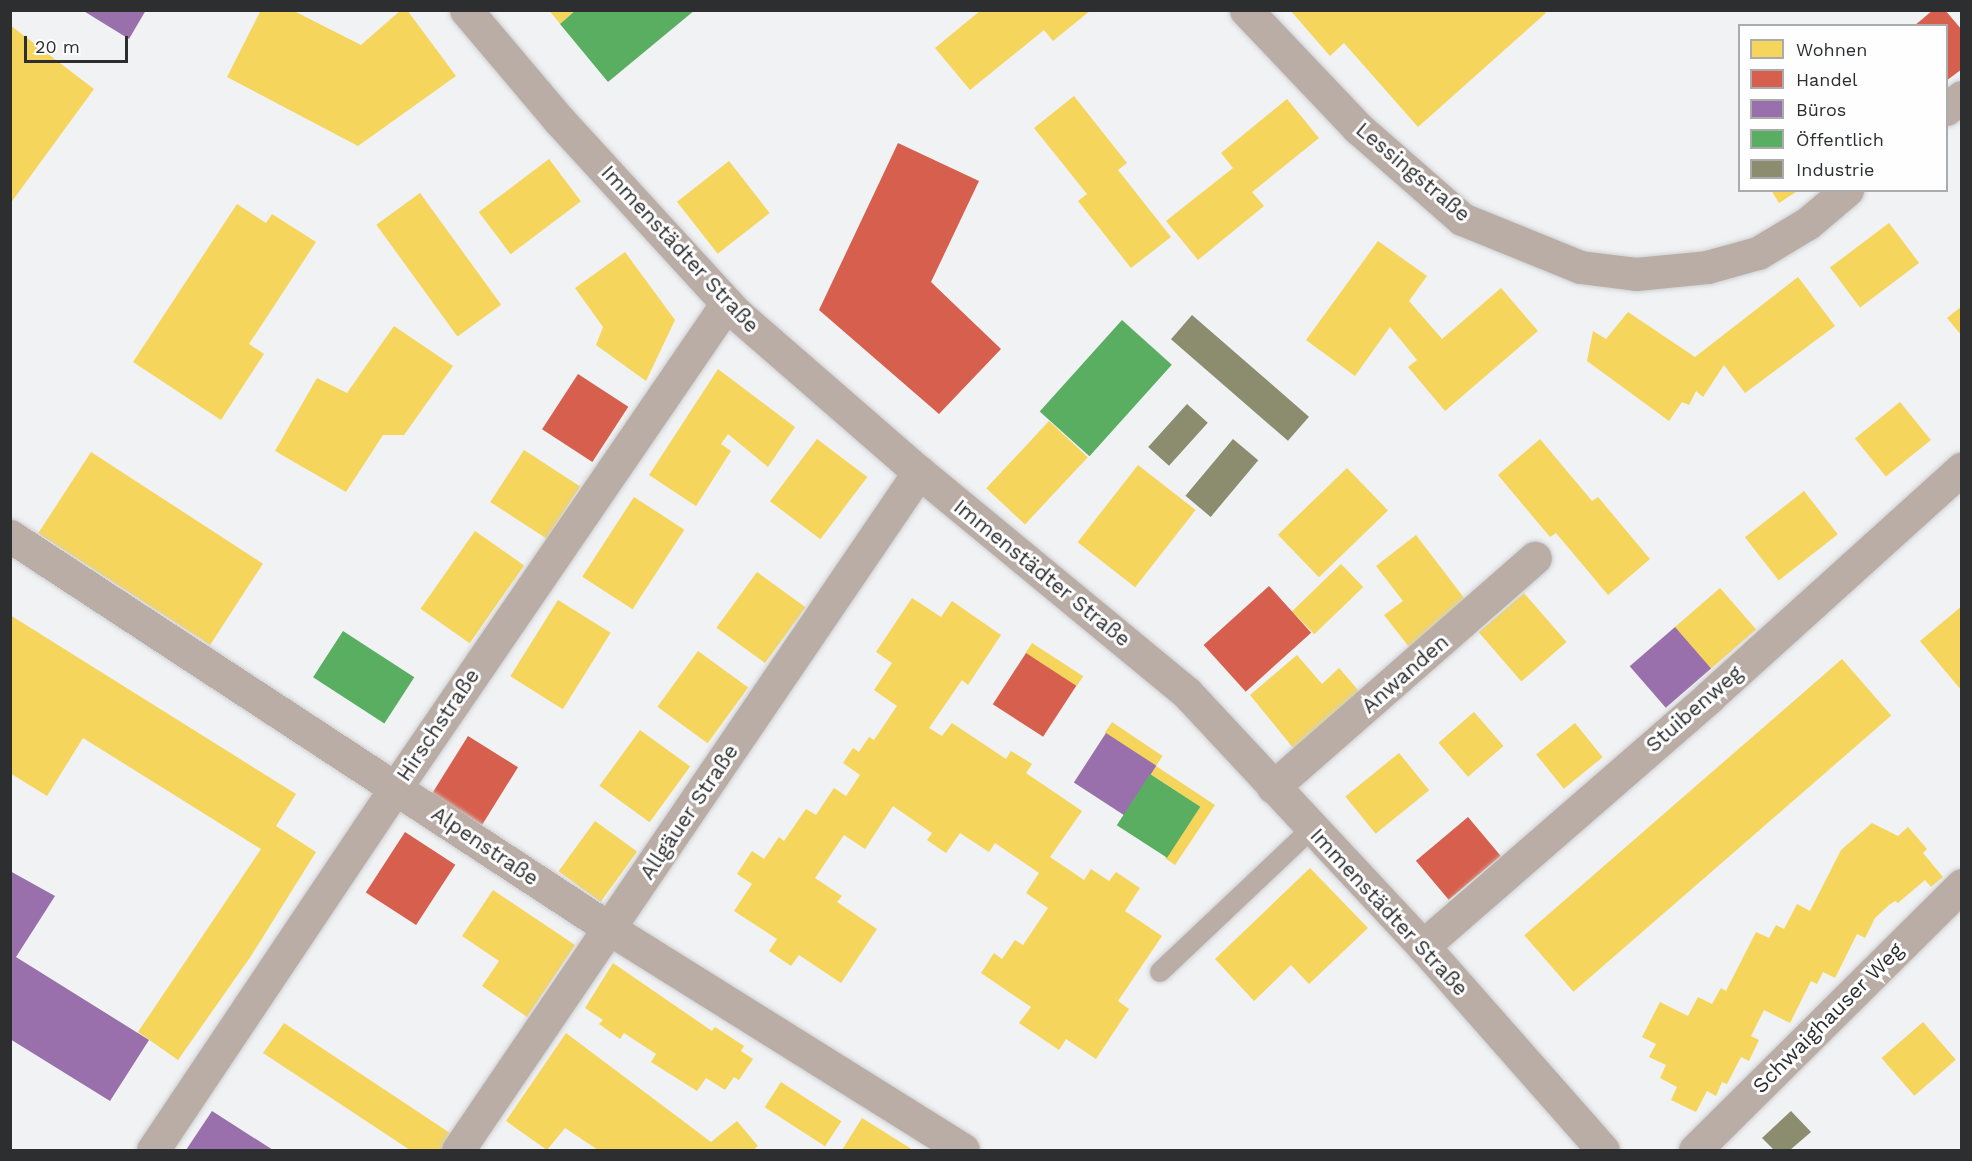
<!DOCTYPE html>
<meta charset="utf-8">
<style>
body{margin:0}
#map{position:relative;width:1972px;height:1161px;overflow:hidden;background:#f0f2f4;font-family:"Work Sans",sans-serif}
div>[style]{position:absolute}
.homes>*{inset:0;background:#f6d55c;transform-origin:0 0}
.shops>*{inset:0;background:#d6604d;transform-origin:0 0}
.offices>*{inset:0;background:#9970ab;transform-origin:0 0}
.public>*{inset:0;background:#5aae61;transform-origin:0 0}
.industry>*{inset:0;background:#8c8c6e;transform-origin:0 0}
.roads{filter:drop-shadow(0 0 2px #cecfd0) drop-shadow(0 0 2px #cecfd0)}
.service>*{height:20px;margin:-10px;padding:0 10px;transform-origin:10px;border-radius:10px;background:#b9ada6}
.minor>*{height:33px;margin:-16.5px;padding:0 16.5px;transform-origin:16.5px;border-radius:16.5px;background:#b9ada6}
.tertiary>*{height:33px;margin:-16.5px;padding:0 16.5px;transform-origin:16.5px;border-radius:16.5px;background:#b9ada6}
span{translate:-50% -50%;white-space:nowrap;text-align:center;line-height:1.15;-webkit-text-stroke:6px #fefefe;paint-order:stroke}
.street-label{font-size:21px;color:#2d2e30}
.frame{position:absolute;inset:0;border:12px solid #2d2e30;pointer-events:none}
.legend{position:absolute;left:1738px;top:24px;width:210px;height:168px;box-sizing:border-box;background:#fefefe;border:2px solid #aaabac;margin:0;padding:8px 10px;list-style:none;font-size:18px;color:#2d2e30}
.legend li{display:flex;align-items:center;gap:12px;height:30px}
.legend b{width:30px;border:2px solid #aaabac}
.scale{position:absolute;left:24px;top:36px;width:104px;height:27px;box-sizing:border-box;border:3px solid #2d2e30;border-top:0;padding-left:8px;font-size:18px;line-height:21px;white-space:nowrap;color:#2d2e30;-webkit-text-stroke:4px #fefefe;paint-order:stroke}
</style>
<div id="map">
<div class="homes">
<i style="clip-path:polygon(261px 10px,292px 10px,361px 45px,401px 10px,407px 10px,456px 76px,358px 146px,227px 77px)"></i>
<i style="clip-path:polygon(549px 10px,576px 10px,560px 24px)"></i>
<i style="clip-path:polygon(981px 10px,1091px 10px,1053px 41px,1044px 30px,970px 90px,935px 48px)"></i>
<i style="clip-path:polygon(1290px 10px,1543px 10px,1546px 13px,1418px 127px,1344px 43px,1330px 56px)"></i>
<i style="clip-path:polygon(10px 25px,94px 89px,10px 204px)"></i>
<i style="clip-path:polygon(1074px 96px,1127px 163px,1118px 170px,1171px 237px,1131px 268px,1078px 201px,1087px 194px,1034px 128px)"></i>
<i style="clip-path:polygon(1287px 99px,1319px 138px,1252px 192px,1264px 206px,1198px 260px,1166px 221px,1233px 168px,1221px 153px)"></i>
<i style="left:549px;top:159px;width:53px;height:88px;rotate:53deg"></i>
<i style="left:729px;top:161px;width:66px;height:66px;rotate:52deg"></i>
<i style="clip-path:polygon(1771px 190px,1799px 190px,1779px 203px)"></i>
<i style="left:420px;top:193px;width:138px;height:54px;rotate:54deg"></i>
<i style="clip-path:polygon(237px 204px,266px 223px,272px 214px,316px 242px,249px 344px,264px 354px,221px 420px,133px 362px)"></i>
<i style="left:1889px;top:223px;width:50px;height:74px;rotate:53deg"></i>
<i style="clip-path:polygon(1378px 241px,1427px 276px,1409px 301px,1442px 339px,1501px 288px,1538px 331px,1445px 411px,1408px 367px,1417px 360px,1390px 327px,1355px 376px,1306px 340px)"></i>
<i style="clip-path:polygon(625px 252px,675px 320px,646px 381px,596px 345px,603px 327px,575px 288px)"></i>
<i style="clip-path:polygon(1798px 277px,1835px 326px,1745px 393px,1724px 365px,1703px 397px,1696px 391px,1689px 405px,1682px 402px,1669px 421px,1587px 361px,1593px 331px,1606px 339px,1628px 312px,1695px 357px)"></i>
<i style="clip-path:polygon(1962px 306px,1962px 336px,1947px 318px)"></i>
<i style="clip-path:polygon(394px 326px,453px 366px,404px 435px,383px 435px,346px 492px,275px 451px,317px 378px,347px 393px)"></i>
<i style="clip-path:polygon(718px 369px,795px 427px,768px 467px,728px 434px,721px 444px,731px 451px,696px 506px,649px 475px)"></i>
<i style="left:1900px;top:402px;width:49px;height:58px;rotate:51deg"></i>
<i style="left:1049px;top:421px;width:53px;height:92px;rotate:43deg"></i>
<i style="left:817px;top:439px;width:63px;height:78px;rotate:37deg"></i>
<i style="clip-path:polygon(1540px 439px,1592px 501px,1598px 497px,1650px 559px,1608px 595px,1556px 533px,1550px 537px,1498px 475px)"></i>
<i style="left:524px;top:450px;width:67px;height:62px;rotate:33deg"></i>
<i style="left:91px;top:452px;width:205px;height:97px;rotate:33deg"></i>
<i style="left:1138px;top:465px;width:73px;height:98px;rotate:38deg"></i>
<i style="left:1347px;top:468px;width:59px;height:96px;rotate:46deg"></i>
<i style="left:1804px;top:491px;width:55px;height:75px;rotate:52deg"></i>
<i style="left:634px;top:497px;width:60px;height:95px;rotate:33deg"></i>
<i style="left:475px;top:531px;width:60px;height:95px;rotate:35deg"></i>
<i style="clip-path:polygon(1416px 535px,1471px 607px,1413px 652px,1384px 615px,1403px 601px,1376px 566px)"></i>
<i style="left:1341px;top:564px;width:32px;height:68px;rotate:46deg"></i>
<i style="left:757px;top:572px;width:60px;height:69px;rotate:36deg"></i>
<i style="left:1720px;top:588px;width:55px;height:60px;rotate:49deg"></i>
<i style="left:1524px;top:593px;width:65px;height:60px;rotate:49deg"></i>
<i style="clip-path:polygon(912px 598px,941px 617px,952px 601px,1001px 635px,968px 685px,962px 680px,929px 728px,942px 736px,952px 723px,1006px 759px,1011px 751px,1032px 764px,1026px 773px,1082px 811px,1050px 857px,1084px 880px,1091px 869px,1109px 881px,1116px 872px,1140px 888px,1125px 911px,1162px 936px,1118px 1001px,1129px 1009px,1096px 1059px,1066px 1039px,1059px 1050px,1019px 1023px,1031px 1007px,981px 973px,994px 953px,1002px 959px,1015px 940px,1023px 945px,1048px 908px,1026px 893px,1039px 873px,995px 843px,989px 852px,960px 833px,946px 853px,927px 840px,932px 833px,893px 806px,865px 849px,844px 835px,815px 878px,842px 896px,837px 902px,877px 929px,841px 983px,799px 955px,791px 966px,769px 951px,777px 939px,734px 911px,752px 884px,737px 874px,752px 851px,764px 859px,779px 837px,784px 841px,806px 809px,816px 815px,834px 788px,846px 796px,860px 775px,843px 763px,853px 748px,859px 752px,869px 737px,874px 740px,897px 706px,874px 690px,892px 663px,876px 652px)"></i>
<i style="left:558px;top:600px;width:62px;height:90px;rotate:32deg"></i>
<i style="clip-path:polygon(1962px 606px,1962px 691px,1920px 641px)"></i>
<i style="clip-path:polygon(10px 615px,296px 794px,276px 826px,316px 852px,251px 956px,178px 1060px,138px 1032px,261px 849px,83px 738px,47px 796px,10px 773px)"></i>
<i style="left:1032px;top:643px;width:61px;height:12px;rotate:33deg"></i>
<i style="left:698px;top:651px;width:62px;height:69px;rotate:36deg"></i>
<i style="clip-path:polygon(1297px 655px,1322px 684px,1339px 668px,1359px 691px,1294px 749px,1250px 695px)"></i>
<i style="left:1842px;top:659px;width:75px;height:421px;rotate:49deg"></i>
<i style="left:1474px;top:712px;width:45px;height:47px;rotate:49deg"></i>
<i style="left:1112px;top:722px;width:61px;height:13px;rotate:34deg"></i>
<i style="left:1575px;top:723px;width:44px;height:50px;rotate:51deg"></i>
<i style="left:640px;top:730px;width:62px;height:69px;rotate:36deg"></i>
<i style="left:1399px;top:753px;width:48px;height:69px;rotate:51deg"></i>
<i style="clip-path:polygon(1156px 766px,1215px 805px,1175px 865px,1165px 858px,1200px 807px,1150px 774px)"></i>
<i style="left:595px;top:821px;width:52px;height:62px;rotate:36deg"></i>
<i style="clip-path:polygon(1872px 823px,1898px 836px,1908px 827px,1927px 849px,1923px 853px,1943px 877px,1931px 887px,1925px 880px,1898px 903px,1895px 901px,1889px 905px,1875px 918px,1865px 938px,1857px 934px,1835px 978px,1823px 972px,1817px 984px,1811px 981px,1790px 1023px,1764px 1010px,1751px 1036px,1759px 1040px,1749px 1061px,1741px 1057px,1727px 1084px,1722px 1082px,1716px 1096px,1707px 1091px,1696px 1112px,1671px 1100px,1677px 1087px,1660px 1078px,1666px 1065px,1649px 1057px,1656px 1044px,1642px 1037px,1660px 1002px,1688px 1016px,1698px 997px,1712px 1004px,1721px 988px,1726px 991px,1756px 932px,1769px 938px,1776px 925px,1784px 929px,1797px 904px,1810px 911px,1841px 850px)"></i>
<i style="clip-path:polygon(1310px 868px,1368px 928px,1309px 984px,1291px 965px,1254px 1001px,1215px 959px)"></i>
<i style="clip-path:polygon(493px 890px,575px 945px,527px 1017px,482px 986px,499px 961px,462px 936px)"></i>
<i style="clip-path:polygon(613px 963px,712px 1031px,715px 1027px,744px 1046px,741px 1051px,753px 1059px,739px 1080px,734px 1077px,725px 1090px,706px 1078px,697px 1091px,651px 1062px,656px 1054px,624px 1033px,620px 1039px,599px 1024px,603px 1020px,585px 1008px)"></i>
<i style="left:1923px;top:1022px;width:50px;height:55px;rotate:49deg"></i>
<i style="clip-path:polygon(284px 1023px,453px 1135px,443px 1150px,410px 1150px,263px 1053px)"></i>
<i style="clip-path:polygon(566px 1033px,711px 1142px,737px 1121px,758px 1146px,753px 1150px,598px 1150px,565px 1128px,547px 1150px,506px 1121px)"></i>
<i style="left:781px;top:1082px;width:72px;height:30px;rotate:33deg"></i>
<i style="clip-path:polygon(862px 1118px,913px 1150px,842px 1150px)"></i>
</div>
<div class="shops">
<i style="clip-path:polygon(1933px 10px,1945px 10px,1962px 30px,1962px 69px,1946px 81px,1946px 26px,1914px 26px)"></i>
<i style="clip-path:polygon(898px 143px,979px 181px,931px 282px,1001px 349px,939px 414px,819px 310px)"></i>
<i style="left:578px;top:374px;width:60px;height:66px;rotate:33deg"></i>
<i style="left:1269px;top:586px;width:63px;height:88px;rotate:48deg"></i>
<i style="left:1026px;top:653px;width:60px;height:61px;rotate:33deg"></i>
<i style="left:468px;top:736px;width:59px;height:68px;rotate:32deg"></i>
<i style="left:1468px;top:817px;width:51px;height:68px;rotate:50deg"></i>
<i style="left:405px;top:832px;width:60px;height:72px;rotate:33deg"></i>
</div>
<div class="offices">
<i style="clip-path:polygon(82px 10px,146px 10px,129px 39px)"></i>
<i style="left:1675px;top:627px;width:55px;height:60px;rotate:49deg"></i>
<i style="left:1106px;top:733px;width:60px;height:59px;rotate:33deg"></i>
<i style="clip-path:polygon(10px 871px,55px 896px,16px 957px,149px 1040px,110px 1101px,10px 1039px)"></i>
<i style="clip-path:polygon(212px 1111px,273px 1150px,186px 1150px)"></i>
</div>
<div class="public">
<i style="clip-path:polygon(576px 10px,695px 10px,608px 82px,560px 24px)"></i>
<i style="left:1122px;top:320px;width:67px;height:123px;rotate:42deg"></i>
<i style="left:343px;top:631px;width:85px;height:55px;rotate:33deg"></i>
<i style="left:1150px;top:774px;width:60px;height:61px;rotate:33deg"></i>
</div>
<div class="industry">
<i style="left:1192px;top:315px;width:155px;height:32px;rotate:41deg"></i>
<i style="left:1187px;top:404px;width:28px;height:58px;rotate:42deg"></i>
<i style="left:1233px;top:439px;width:33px;height:74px;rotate:40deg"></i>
<i style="clip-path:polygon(1791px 1111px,1811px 1132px,1790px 1150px,1774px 1150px,1762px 1138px)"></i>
</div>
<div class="roads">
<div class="service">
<i style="left:1160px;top:972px;width:208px;rotate:-43.4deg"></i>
</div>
<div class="minor">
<i style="left:1246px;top:10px;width:163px;rotate:46.5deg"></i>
<i style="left:1358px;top:128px;width:138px;rotate:41.2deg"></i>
<i style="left:1462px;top:219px;width:127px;rotate:22.1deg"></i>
<i style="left:1580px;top:267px;width:56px;rotate:7.1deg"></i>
<i style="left:1636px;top:274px;width:71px;rotate:-5.6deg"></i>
<i style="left:1707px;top:267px;width:53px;rotate:-15.4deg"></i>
<i style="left:1758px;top:253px;width:58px;rotate:-31deg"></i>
<i style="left:1808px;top:223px;width:51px;rotate:-40.2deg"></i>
<i style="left:1946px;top:109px;width:20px;rotate:-37deg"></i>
<i style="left:10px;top:536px;width:717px;rotate:33.22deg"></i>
<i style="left:610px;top:929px;width:416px;rotate:32deg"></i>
<i style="left:1273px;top:787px;width:348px;rotate:-41.2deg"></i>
<i style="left:1423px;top:946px;width:379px;rotate:-41deg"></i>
<i style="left:1709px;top:697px;width:341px;rotate:-42.1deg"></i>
<i style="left:153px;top:1150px;width:437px;rotate:-56.2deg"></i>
<i style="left:396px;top:787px;width:586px;rotate:-55.63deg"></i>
<i style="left:458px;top:1150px;width:820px;rotate:-55.79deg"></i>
<i style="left:1695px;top:1150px;width:376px;rotate:-44.8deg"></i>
</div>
<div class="tertiary">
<i style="left:466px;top:10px;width:144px;rotate:49.8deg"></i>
<i style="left:559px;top:120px;width:263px;rotate:47.5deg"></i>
<i style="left:737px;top:314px;width:241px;rotate:41deg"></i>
<i style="left:919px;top:472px;width:347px;rotate:39.5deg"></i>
<i style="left:1187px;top:693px;width:346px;rotate:47deg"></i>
<i style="left:1423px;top:946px;width:272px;rotate:48.6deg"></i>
</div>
</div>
<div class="street-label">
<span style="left:1413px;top:172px;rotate:40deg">Lessingstraße</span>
<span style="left:680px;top:249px;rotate:47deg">Immenstädter Straße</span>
<span style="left:1042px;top:573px;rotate:39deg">Immenstädter Straße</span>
<span style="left:1405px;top:674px;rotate:-41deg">Anwanden</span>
<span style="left:1694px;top:709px;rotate:-41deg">Stuibenweg</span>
<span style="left:438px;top:725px;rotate:-56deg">Hirschstraße</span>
<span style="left:689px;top:812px;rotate:-56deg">Allgäuer Straße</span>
<span style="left:485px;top:846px;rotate:34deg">Alpenstraße</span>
<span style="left:1389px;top:912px;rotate:47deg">Immenstädter Straße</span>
<span style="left:1828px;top:1018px;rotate:-45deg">Schwaighauser Weg</span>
</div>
<div class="frame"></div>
<ul class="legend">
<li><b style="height:16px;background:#f6d55c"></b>Wohnen</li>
<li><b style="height:16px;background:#d6604d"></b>Handel</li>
<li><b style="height:16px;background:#9970ab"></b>Büros</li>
<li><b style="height:16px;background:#5aae61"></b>Öffentlich</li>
<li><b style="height:16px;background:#8c8c6e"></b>Industrie</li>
</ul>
<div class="scale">20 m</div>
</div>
